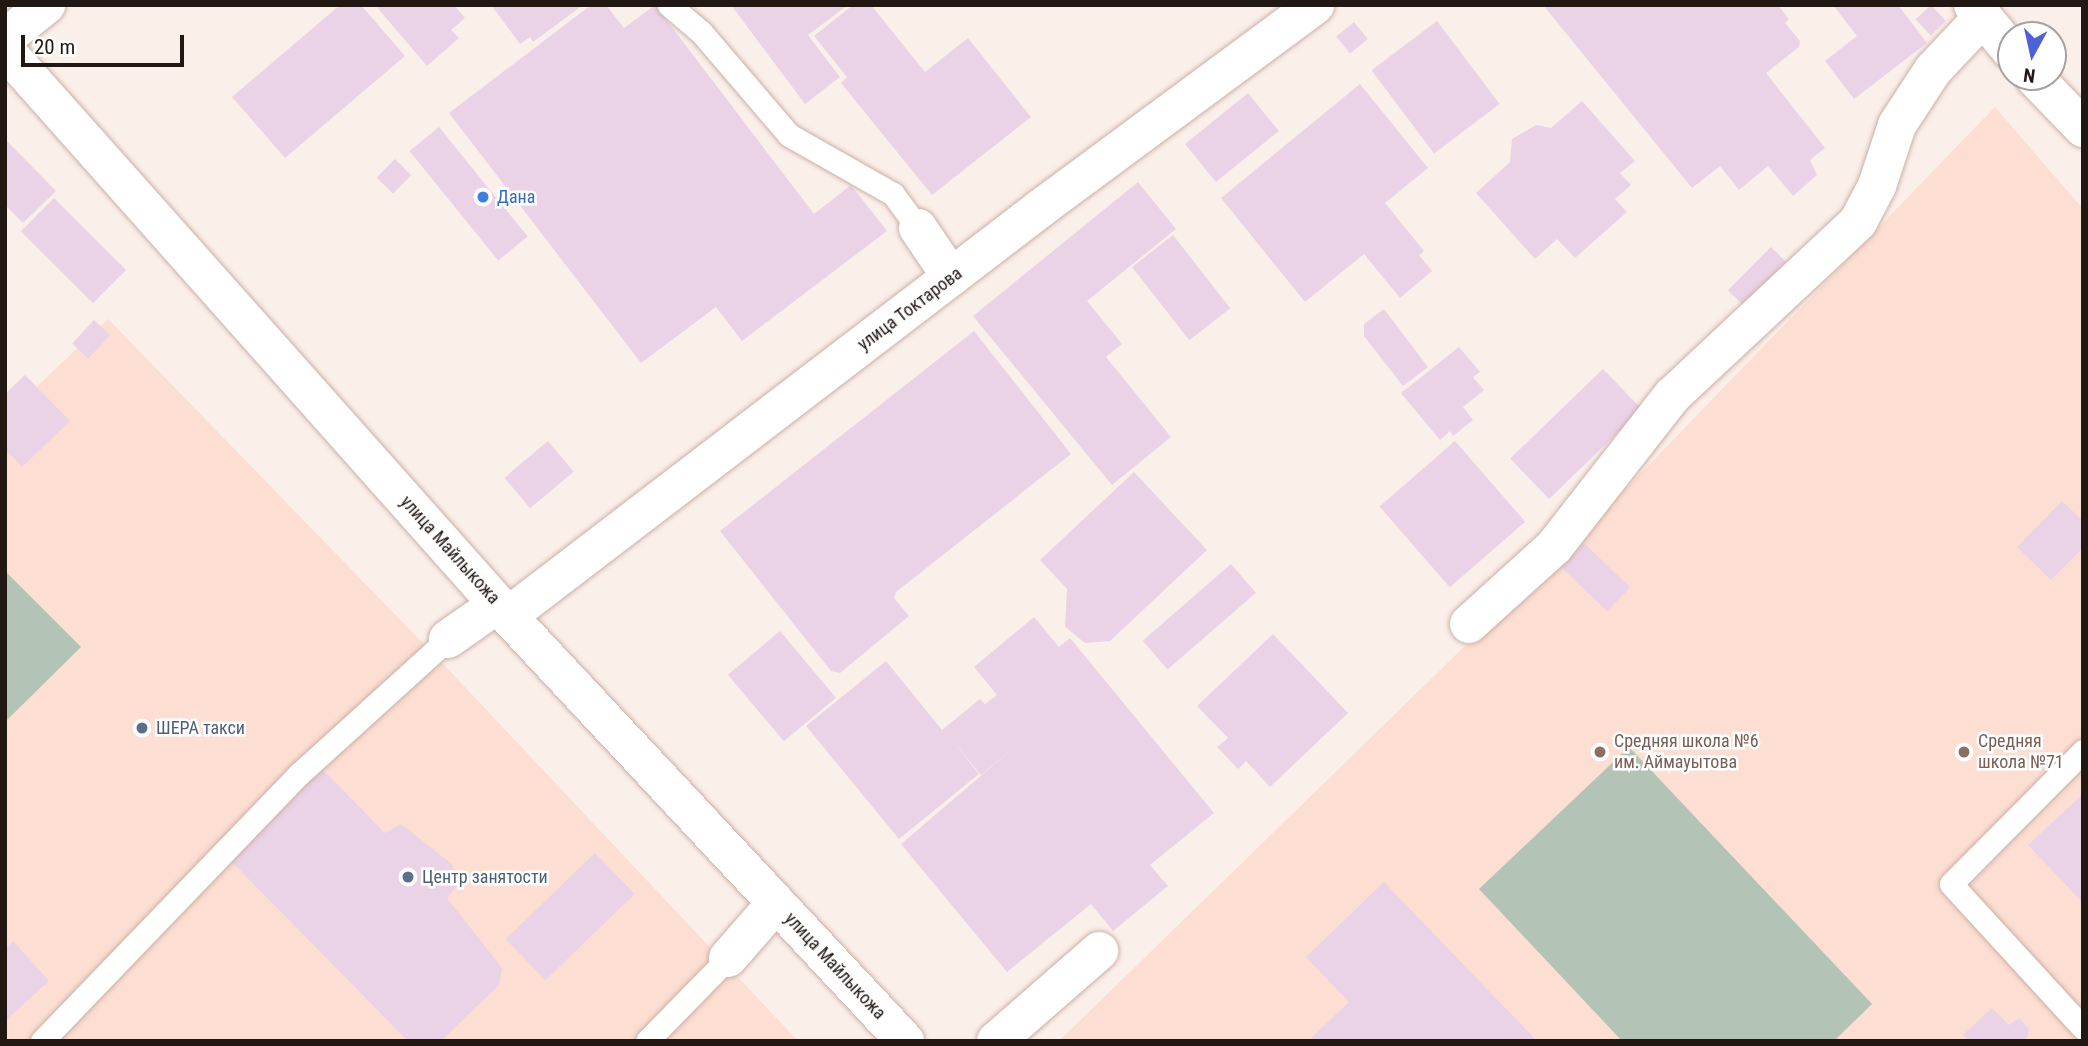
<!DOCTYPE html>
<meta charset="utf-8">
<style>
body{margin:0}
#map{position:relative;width:2088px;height:1046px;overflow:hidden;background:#fbefea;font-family:"Roboto Condensed",sans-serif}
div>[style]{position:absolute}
.built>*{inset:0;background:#fcded2}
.green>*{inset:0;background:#b3c3b6}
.building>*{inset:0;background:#ead3e7;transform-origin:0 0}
.roads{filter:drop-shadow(0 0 2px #ccb0a5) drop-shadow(0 0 2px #ccb0a5)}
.service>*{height:23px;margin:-11.5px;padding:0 11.5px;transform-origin:11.5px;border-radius:11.5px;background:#fff}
.minor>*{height:38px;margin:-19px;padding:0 19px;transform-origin:19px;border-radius:19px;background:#fff}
.tertiary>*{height:38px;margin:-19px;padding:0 19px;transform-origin:19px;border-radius:19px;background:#fff}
.dots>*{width:19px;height:19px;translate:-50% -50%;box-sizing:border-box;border:4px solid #fff;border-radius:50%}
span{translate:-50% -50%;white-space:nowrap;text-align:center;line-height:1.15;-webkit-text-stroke:5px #fff;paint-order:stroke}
.shop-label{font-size:18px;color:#366cbe}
.left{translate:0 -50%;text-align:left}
.street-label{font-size:18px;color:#211713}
.service-label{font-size:18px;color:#4e5e75}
.education-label{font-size:18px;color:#785e54}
.frame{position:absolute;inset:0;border:7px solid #211713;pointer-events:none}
.north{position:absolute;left:1997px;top:21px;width:70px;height:70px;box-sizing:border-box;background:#fff;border:2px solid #a6a2a1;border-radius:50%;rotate:188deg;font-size:19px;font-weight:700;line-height:28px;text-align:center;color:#211713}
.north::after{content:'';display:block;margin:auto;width:24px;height:32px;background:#4d60d5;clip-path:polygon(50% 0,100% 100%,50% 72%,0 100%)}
.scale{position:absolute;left:21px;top:35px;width:163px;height:32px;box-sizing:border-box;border:4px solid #211713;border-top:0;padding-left:9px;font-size:21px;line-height:24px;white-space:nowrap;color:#211713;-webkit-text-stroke:5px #fff;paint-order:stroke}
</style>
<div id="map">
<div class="built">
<i style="clip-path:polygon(1995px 107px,2083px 209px,2083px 1041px,1059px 1041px,1616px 499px)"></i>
<i style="clip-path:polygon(108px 319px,447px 668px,798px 1041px,5px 1041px,5px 417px)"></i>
</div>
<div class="green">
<i style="clip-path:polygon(5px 571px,81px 647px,5px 722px)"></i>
<i style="clip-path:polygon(1629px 747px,1872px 1004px,1834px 1041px,1622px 1041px,1479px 889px)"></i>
</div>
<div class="building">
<i style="clip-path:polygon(340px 5px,361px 5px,405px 56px,285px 158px,232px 97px)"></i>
<i style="clip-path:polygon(375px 5px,454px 5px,465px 18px,451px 30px,459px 38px,427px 66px)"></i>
<i style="clip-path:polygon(491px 5px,583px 5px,533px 42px,530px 37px,520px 44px)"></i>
<i style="clip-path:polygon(591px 5px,606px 5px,624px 28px,655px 5px,814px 214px,851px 185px,887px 231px,742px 341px,716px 307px,641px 363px,449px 113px)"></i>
<i style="clip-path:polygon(731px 5px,848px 5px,808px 35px,840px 77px,805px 104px)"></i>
<i style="clip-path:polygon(853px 5px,871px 5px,925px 72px,968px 38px,1031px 117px,932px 195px,841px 83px,847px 77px,814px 36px)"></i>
<i style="clip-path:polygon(1543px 5px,1778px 5px,1789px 19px,1785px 23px,1800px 41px,1799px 47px,1766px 73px,1825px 148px,1810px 160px,1817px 175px,1793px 196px,1768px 166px,1739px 190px,1720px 166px,1692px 188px)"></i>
<i style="clip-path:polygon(1833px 5px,1898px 5px,1927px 43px,1854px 99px,1825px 61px,1857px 36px)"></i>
<i style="left:1931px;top:5px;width:22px;height:21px;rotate:47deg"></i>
<i style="left:1437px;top:21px;width:104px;height:82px;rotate:53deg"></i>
<i style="left:1354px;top:22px;width:22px;height:23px;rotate:51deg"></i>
<i style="clip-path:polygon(1360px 84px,1428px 168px,1385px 203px,1424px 251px,1419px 255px,1432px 271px,1400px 298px,1364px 254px,1305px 302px,1221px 198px)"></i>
<i style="left:1248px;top:93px;width:49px;height:81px;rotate:51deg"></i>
<i style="clip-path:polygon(1582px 101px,1635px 161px,1620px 173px,1631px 185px,1615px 199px,1627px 212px,1575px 258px,1557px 239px,1535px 259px,1476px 193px,1510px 162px,1512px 139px,1536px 125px,1551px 128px)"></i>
<i style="left:439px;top:127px;width:141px;height:38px;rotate:51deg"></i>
<i style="clip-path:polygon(5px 139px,56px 191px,23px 223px,5px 205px)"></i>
<i style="left:395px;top:159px;width:23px;height:26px;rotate:45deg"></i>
<i style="clip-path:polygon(1138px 182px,1176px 229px,1087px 301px,1122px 344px,1106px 357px,1171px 437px,1112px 485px,973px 316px)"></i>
<i style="left:54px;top:198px;width:102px;height:47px;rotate:45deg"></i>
<i style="left:1173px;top:235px;width:93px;height:52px;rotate:52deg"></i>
<i style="left:1771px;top:247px;width:21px;height:61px;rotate:45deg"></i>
<i style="clip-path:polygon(1384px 309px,1428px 367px,1403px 386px,1364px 336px,1364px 324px)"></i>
<i style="left:94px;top:320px;width:22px;height:32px;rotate:43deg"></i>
<i style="clip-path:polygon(974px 331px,1071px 454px,896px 592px,894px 598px,909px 616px,840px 673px,831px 671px,720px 531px)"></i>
<i style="clip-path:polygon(1459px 347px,1480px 372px,1473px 377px,1484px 390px,1463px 407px,1473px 420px,1453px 436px,1450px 431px,1440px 440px,1401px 393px)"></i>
<i style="left:1603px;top:369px;width:56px;height:129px;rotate:46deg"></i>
<i style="clip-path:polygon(25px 375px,70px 421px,22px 467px,8px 452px,5px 455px,5px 394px)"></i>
<i style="left:548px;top:441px;width:40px;height:57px;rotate:50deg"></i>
<i style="left:1455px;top:441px;width:107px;height:100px;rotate:49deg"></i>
<i style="clip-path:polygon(1134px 472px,1207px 550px,1110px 641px,1085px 643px,1065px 627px,1067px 589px,1040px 560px)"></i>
<i style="clip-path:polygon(2062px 501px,2083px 521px,2083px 548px,2051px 580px,2017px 547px)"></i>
<i style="left:1584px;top:543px;width:64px;height:33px;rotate:44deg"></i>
<i style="left:1231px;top:564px;width:38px;height:117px;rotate:49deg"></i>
<i style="clip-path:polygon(1034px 617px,1059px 647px,1070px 638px,1214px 813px,1150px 865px,1168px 886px,1113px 931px,1091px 904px,1007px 972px,901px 844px,1018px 744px,981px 775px,953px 741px,979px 774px,899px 839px,806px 726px,886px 661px,942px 730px,980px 699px,985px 704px,997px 695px,974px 667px)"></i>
<i style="left:780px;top:631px;width:87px;height:68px;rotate:50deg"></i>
<i style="clip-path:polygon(1273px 634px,1348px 713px,1270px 787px,1246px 761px,1238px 769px,1217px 747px,1228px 738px,1197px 706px)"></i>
<i style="clip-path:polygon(321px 768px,385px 833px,401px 824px,453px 865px,457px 886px,447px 898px,502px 968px,499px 985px,441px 1041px,408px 1041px,228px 858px)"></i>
<i style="clip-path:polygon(2083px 794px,2083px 903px,2028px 845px)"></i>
<i style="left:595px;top:853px;width:57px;height:124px;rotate:46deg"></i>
<i style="clip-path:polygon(1384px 882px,1537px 1041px,1313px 1041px,1311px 1038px,1349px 1002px,1306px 957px)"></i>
<i style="clip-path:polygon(13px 941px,49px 981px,5px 1021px,5px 949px)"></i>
<i style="clip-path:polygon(1992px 1008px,2009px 1025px,2019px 1018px,2029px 1029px,2028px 1036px,2023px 1041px,1969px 1041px,1963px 1035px)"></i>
</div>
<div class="roads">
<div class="service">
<i style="left:669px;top:5px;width:42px;rotate:40.2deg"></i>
<i style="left:701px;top:32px;width:135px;rotate:49.5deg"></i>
<i style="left:789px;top:135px;width:120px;rotate:29.6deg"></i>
<i style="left:893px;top:194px;width:42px;rotate:53.7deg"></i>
<i style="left:2083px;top:751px;width:187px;rotate:134.8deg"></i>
<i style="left:1951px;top:884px;width:195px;rotate:47.5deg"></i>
<i style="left:42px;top:1041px;width:371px;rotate:-46.1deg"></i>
<i style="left:299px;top:774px;width:201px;rotate:-42.2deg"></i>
<i style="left:647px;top:1041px;width:116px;rotate:-45.7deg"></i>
</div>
<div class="minor">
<i style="left:1973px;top:5px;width:60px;rotate:50.4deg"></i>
<i style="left:5px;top:38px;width:53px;rotate:-38.8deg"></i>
<i style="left:2034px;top:77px;width:71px;rotate:46.1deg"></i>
<i style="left:918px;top:228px;width:59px;rotate:56deg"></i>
<i style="left:508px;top:616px;width:671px;rotate:-37.43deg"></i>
<i style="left:1041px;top:208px;width:341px;rotate:-36.5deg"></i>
<i style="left:1469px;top:624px;width:115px;rotate:-42.2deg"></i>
<i style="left:1554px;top:547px;width:192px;rotate:-52deg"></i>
<i style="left:1672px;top:396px;width:255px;rotate:-43.1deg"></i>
<i style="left:1858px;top:222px;width:41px;rotate:-62.2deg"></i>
<i style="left:1877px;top:186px;width:64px;rotate:-71.8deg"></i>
<i style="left:1897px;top:125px;width:66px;rotate:-56.8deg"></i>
<i style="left:1933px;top:70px;width:73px;rotate:-46.7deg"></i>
<i style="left:448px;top:639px;width:61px;rotate:-35deg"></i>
<i style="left:728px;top:958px;width:73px;rotate:-48.9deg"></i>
<i style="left:996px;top:1041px;width:137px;rotate:-41.1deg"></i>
</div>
<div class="tertiary">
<i style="left:5px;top:50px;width:757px;rotate:48.37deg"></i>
<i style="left:508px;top:616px;width:582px;rotate:46.95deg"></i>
</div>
</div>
<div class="dots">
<i style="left:483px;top:197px;background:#3f7fe0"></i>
<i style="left:142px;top:728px;background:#5c6f8a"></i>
<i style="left:1600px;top:752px;background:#8d6e63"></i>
<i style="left:1964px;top:752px;background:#8d6e63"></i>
<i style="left:408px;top:877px;background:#5c6f8a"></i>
</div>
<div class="shop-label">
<span class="left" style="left:497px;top:197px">Дана</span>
</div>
<div class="street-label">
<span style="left:910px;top:309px;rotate:-37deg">улица Токтарова</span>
<span style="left:450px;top:550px;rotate:48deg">улица Майлыкожа</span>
<span style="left:835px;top:966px;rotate:47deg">улица Майлыкожа</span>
</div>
<div class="service-label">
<span class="left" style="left:156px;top:728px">ШЕРА такси</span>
<span class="left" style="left:422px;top:877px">Центр занятости</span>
</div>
<div class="education-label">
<span class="left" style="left:1614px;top:752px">Средняя школа №6<br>им. Аймауытова</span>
<span class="left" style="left:1978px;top:752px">Средняя<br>школа №71</span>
</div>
<div class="frame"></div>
<div class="north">N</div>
<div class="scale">20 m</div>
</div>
